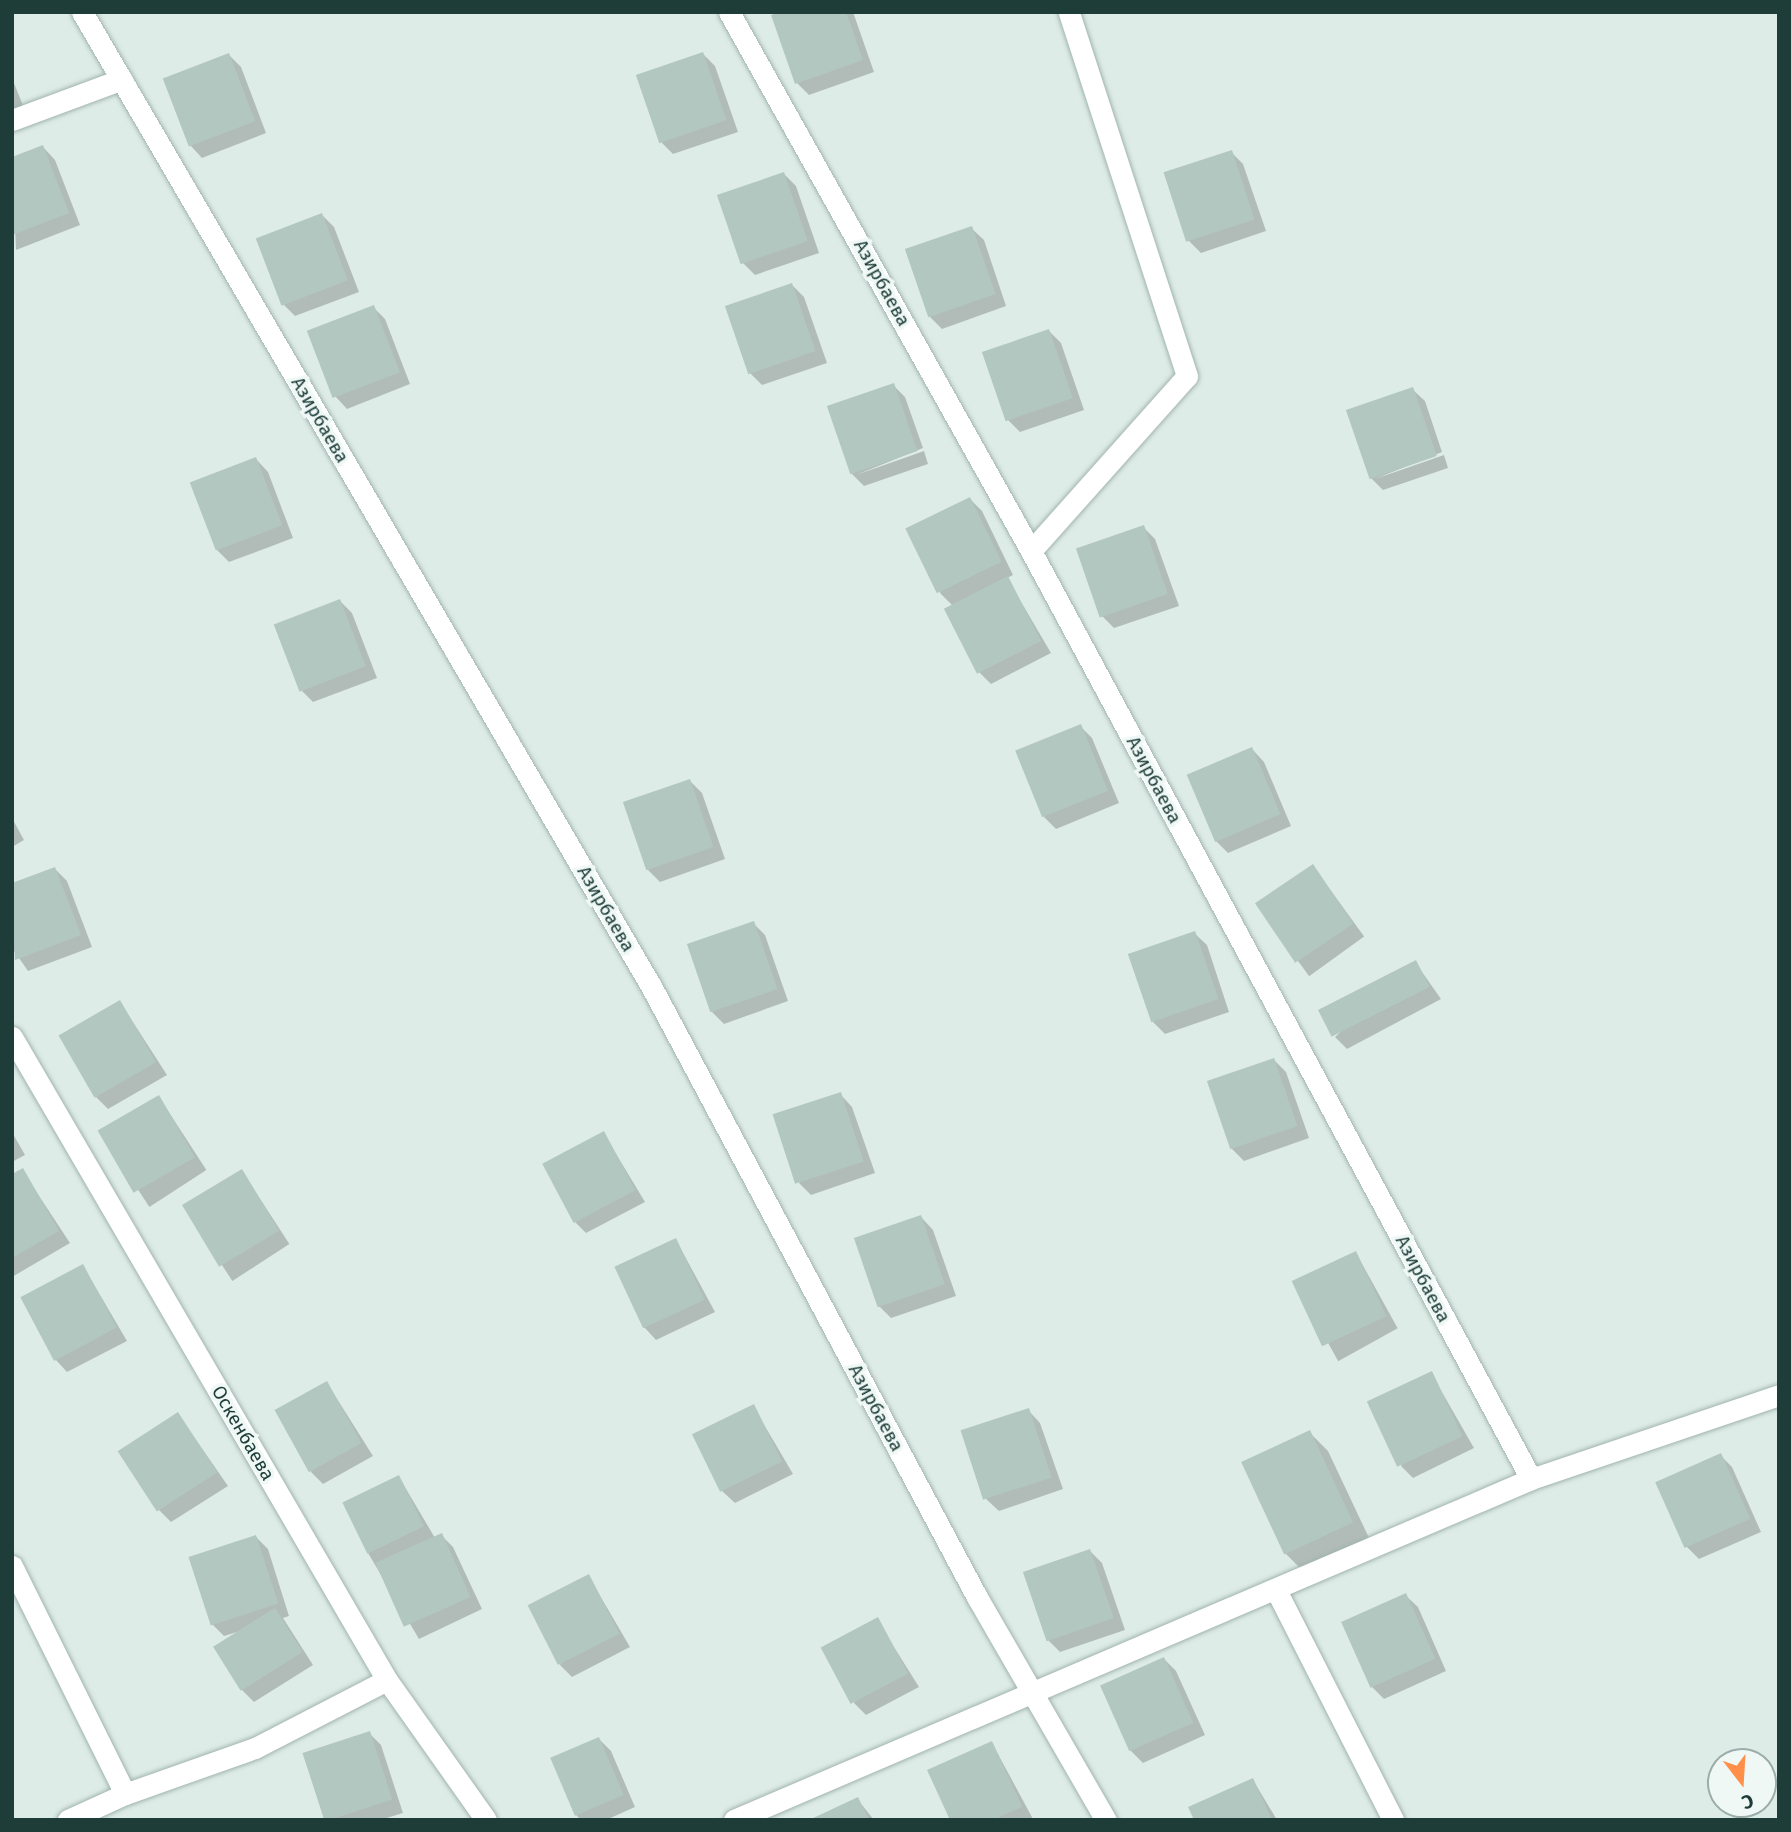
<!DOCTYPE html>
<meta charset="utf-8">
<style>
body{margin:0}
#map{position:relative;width:1791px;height:1832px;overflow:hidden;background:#deece7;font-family:"Fira Sans",sans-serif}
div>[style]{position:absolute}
.shadow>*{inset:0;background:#0003;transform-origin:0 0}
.building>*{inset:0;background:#b3c7c1;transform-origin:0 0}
.roads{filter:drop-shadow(0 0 2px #a1b4af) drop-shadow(0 0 2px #a1b4af)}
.minor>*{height:21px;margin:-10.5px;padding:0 10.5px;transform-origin:10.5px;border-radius:10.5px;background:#fff}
span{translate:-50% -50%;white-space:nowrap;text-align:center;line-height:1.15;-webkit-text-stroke:7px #eff8f5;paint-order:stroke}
.street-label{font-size:19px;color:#1e3d39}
.frame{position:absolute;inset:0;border:14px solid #1e3d39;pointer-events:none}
.north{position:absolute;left:1707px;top:1748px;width:70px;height:70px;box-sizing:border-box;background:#eff8f5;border:2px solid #9badaa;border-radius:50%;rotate:163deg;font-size:19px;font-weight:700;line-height:28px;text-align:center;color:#1e3d39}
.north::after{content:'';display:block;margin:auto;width:24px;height:32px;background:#ff8f49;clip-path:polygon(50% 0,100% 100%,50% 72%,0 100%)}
</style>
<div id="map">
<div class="shadow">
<i style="clip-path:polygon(785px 12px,853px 12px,874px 72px,809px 95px,797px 83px)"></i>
<i style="clip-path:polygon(703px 54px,715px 66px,738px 132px,673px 154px,661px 142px)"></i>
<i style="clip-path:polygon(229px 55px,241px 67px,266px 133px,202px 158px,190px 145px)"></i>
<i style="clip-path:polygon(12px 78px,24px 108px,12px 112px)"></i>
<i style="clip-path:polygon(43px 147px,55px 160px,80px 225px,16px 250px,12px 159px)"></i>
<i style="clip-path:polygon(1231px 152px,1243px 164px,1266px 231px,1201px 253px,1189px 241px)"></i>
<i style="clip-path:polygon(784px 174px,796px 186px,819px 253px,755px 275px,743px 263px)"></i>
<i style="clip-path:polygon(322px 215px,334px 227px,359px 292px,295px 316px,283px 304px)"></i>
<i style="clip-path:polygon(971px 228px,984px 240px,1006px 306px,942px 329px,930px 317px)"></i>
<i style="clip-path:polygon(792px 285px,804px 297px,827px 363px,762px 385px,750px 373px)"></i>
<i style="clip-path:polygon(373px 307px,385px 319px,410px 384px,347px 409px,335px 396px,309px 331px)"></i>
<i style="clip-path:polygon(1049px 331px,1061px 343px,1084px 410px,1020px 432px,1008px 420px)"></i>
<i style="clip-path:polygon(893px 385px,905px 397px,923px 448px,856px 475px,924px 451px,928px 464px,864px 486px,852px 474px)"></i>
<i style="clip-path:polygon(1412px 389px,1425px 401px,1442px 452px,1375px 479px,1444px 455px,1448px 468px,1383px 490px,1371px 478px)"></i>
<i style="clip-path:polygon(256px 459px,268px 472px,293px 538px,229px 562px,217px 550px)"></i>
<i style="clip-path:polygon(970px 499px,982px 511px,1013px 575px,1007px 578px,1051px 653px,991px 684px,979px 672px,953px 606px,940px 593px)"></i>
<i style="clip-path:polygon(1143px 527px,1155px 539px,1179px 606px,1114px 628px,1102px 616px)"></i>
<i style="clip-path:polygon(340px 601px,352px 613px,377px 678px,313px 702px,301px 690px)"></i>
<i style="clip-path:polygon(1080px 726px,1092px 738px,1119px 803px,1056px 829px,1044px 817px)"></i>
<i style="clip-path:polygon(1252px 749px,1264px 762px,1291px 826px,1228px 853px,1216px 841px)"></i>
<i style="clip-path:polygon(690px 781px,702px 793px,725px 859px,660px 882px,648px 870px)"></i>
<i style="clip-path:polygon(12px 818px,24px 840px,12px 847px)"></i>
<i style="left:1313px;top:866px;width:87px;height:68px;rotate:54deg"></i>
<i style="clip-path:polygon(55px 869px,67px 881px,92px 947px,28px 971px,12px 948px,12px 885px)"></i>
<i style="clip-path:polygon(753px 923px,765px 935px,788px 1001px,724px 1024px,712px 1012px)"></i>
<i style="clip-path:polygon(1194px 933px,1207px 945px,1229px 1012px,1165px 1034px,1153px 1022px)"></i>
<i style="clip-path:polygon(1415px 962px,1441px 999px,1347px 1049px,1335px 1037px)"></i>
<i style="clip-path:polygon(120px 1002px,167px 1075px,108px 1109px,96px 1097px)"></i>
<i style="clip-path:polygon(1274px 1060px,1286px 1072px,1309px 1138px,1244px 1161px,1232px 1149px)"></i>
<i style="clip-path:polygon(840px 1094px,852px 1107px,875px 1173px,811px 1195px,799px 1183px)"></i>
<i style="left:159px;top:1097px;width:87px;height:68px;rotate:57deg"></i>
<i style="clip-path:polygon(12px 1132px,25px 1155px,12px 1162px)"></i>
<i style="clip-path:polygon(604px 1134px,645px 1202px,586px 1233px,574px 1221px)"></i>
<i style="clip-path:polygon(22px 1170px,70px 1243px,12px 1277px,12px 1176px)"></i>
<i style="left:242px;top:1171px;width:87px;height:68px;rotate:57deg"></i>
<i style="clip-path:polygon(921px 1217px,933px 1230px,956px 1296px,891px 1318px,879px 1306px)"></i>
<i style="clip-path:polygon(676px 1240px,715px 1312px,656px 1340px,644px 1327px)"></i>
<i style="left:1356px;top:1253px;width:86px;height:68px;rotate:61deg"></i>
<i style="clip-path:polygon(83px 1266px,127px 1341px,67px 1372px,55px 1359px)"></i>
<i style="clip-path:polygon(1431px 1373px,1474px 1448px,1413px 1478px,1401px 1466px)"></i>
<i style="clip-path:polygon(327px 1383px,373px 1456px,323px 1484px,311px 1472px)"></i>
<i style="clip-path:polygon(753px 1406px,793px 1474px,735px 1503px,722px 1491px)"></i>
<i style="clip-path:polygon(1028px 1410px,1040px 1423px,1063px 1489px,999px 1511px,986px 1499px)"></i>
<i style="clip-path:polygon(178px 1414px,228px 1486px,171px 1522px,159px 1510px)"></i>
<i style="clip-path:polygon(1310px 1433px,1328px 1451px,1370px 1540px,1304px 1572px,1285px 1553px,1243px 1464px)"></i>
<i style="clip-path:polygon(1720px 1455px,1732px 1467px,1761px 1532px,1699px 1559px,1687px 1547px,1658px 1484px)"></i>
<i style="clip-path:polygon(399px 1477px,435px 1538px,441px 1535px,453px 1547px,482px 1609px,419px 1639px,368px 1553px)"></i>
<i style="clip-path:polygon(256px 1537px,268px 1549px,289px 1616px,283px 1618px,313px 1665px,254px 1702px,242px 1690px,237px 1632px,224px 1636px,212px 1624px)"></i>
<i style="clip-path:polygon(1090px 1551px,1102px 1563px,1125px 1630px,1060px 1652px,1048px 1640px)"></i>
<i style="clip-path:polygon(589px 1577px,630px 1647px,572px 1677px,560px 1665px)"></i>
<i style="clip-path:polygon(1405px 1595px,1418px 1607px,1446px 1671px,1384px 1699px,1372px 1687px)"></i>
<i style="clip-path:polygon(877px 1620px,919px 1687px,866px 1715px,854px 1703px)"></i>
<i style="clip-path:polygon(1164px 1659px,1176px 1671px,1205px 1735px,1143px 1763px,1131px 1751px,1102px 1687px)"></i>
<i style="clip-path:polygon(369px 1733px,381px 1745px,403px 1813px,380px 1820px,325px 1820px,304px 1754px)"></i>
<i style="clip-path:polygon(599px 1739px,611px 1751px,635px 1807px,606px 1820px,581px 1820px,576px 1815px)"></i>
<i style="clip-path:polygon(992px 1743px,1033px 1819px,952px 1820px)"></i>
<i style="clip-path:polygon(1253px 1780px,1277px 1820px,1196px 1820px)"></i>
<i style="clip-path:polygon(858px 1800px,874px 1820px,813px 1820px)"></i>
</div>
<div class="building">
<i style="clip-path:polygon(780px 12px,846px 12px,863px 60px,795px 84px,771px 15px)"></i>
<i style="left:703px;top:52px;width:72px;height:71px;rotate:71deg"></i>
<i style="left:229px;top:53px;width:73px;height:71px;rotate:69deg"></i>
<i style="clip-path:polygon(43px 145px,69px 213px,12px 235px,12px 157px)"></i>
<i style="left:1232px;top:150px;width:73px;height:72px;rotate:72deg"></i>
<i style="left:784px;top:172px;width:73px;height:71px;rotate:71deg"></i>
<i style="left:322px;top:213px;width:72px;height:71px;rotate:69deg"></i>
<i style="left:972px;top:226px;width:72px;height:71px;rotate:71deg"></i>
<i style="left:792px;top:283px;width:72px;height:71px;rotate:71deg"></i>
<i style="left:374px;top:305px;width:72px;height:72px;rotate:69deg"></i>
<i style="left:1049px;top:329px;width:73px;height:71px;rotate:71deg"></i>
<i style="left:894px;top:383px;width:72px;height:71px;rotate:71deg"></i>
<i style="left:1413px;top:387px;width:73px;height:71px;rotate:71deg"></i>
<i style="left:256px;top:457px;width:73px;height:71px;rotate:69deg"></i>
<i style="left:970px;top:497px;width:72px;height:72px;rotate:64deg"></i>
<i style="left:1144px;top:525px;width:73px;height:72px;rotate:71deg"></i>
<i style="left:1008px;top:576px;width:73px;height:72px;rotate:63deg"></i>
<i style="left:340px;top:599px;width:72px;height:71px;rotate:69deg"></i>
<i style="left:1081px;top:724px;width:72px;height:71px;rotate:68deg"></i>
<i style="left:1252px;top:747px;width:73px;height:71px;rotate:67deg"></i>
<i style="left:690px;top:779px;width:72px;height:71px;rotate:71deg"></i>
<i style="left:1313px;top:864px;width:72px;height:70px;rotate:56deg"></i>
<i style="clip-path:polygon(55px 867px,81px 935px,15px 960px,12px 883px)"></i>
<i style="left:754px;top:921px;width:72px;height:71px;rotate:71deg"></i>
<i style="left:1195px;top:931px;width:72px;height:71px;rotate:71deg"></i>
<i style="left:1416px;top:960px;width:30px;height:110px;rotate:63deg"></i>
<i style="left:120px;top:1000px;width:72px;height:71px;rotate:60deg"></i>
<i style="left:1274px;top:1058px;width:72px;height:71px;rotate:71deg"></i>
<i style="left:841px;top:1092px;width:73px;height:72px;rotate:72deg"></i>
<i style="left:159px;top:1095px;width:72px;height:71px;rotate:60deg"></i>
<i style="left:604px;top:1131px;width:67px;height:70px;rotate:62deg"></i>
<i style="clip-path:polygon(23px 1168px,59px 1231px,12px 1258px,12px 1174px)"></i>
<i style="left:242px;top:1169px;width:72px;height:70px;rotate:59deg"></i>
<i style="left:921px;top:1215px;width:73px;height:71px;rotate:71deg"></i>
<i style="left:676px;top:1238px;width:68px;height:68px;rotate:65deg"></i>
<i style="left:1356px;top:1251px;width:72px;height:71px;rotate:65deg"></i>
<i style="left:83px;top:1264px;width:72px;height:71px;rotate:62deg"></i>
<i style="left:1432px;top:1371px;width:72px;height:72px;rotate:65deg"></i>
<i style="left:327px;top:1381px;width:71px;height:60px;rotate:61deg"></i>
<i style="left:754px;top:1404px;width:64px;height:69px;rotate:64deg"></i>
<i style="left:1029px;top:1408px;width:73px;height:72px;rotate:72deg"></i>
<i style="left:178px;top:1412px;width:72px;height:72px;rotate:57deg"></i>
<i style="left:1310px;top:1430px;width:102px;height:76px;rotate:65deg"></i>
<i style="left:1721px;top:1453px;width:72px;height:72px;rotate:66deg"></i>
<i style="left:399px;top:1475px;width:57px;height:63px;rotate:64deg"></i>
<i style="left:442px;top:1533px;width:70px;height:73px;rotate:66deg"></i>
<i style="left:256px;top:1535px;width:72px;height:71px;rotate:72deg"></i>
<i style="left:1090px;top:1549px;width:73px;height:71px;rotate:71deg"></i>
<i style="left:589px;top:1574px;width:67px;height:69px;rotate:63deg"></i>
<i style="left:1406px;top:1593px;width:72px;height:71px;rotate:66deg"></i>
<i style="left:275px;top:1608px;width:52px;height:73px;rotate:58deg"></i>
<i style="left:878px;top:1617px;width:64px;height:65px;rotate:62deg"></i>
<i style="left:1164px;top:1657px;width:72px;height:70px;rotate:66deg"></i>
<i style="left:370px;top:1731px;width:72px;height:71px;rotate:72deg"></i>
<i style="left:599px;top:1737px;width:63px;height:53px;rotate:67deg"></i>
<i style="clip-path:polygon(992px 1741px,1022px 1807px,993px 1820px,950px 1820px,927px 1770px)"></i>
<i style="clip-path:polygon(1253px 1778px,1272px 1820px,1194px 1820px,1188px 1807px)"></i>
<i style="clip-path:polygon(858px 1797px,869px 1820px,809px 1820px)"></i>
</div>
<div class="roads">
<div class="minor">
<i style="left:82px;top:12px;width:1128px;rotate:59.71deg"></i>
<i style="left:651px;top:986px;width:693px;rotate:61.92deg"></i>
<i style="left:977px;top:1597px;width:258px;rotate:60deg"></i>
<i style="left:729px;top:12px;width:618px;rotate:60.74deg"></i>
<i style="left:1031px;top:551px;width:1054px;rotate:61.68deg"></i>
<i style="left:12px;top:120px;width:117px;rotate:-20.4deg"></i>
<i style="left:1031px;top:551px;width:234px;rotate:-48.3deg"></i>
<i style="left:1187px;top:376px;width:383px;rotate:-108deg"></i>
<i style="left:12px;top:1037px;width:744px;rotate:59.75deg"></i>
<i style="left:387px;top:1680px;width:171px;rotate:54.7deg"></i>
<i style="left:12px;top:1566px;width:254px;rotate:63.6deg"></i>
<i style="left:125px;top:1794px;width:63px;rotate:155.5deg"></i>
<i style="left:1276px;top:1590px;width:258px;rotate:63deg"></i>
<i style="left:125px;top:1794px;width:138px;rotate:-19.5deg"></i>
<i style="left:255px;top:1748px;width:148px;rotate:-27.3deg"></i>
<i style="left:734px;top:1820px;width:867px;rotate:-23.16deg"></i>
<i style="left:1531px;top:1479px;width:262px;rotate:-18.7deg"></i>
</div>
</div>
<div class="street-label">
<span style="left:882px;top:283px;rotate:61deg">Азирбаева</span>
<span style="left:320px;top:420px;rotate:60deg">Азирбаева</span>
<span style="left:1154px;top:780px;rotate:62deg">Азирбаева</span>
<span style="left:606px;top:909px;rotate:60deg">Азирбаева</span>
<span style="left:1423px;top:1279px;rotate:62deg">Азирбаева</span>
<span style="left:876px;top:1408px;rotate:62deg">Азирбаева</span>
<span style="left:243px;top:1433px;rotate:60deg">Оскенбаева</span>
</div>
<div class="frame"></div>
<div class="north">С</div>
</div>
